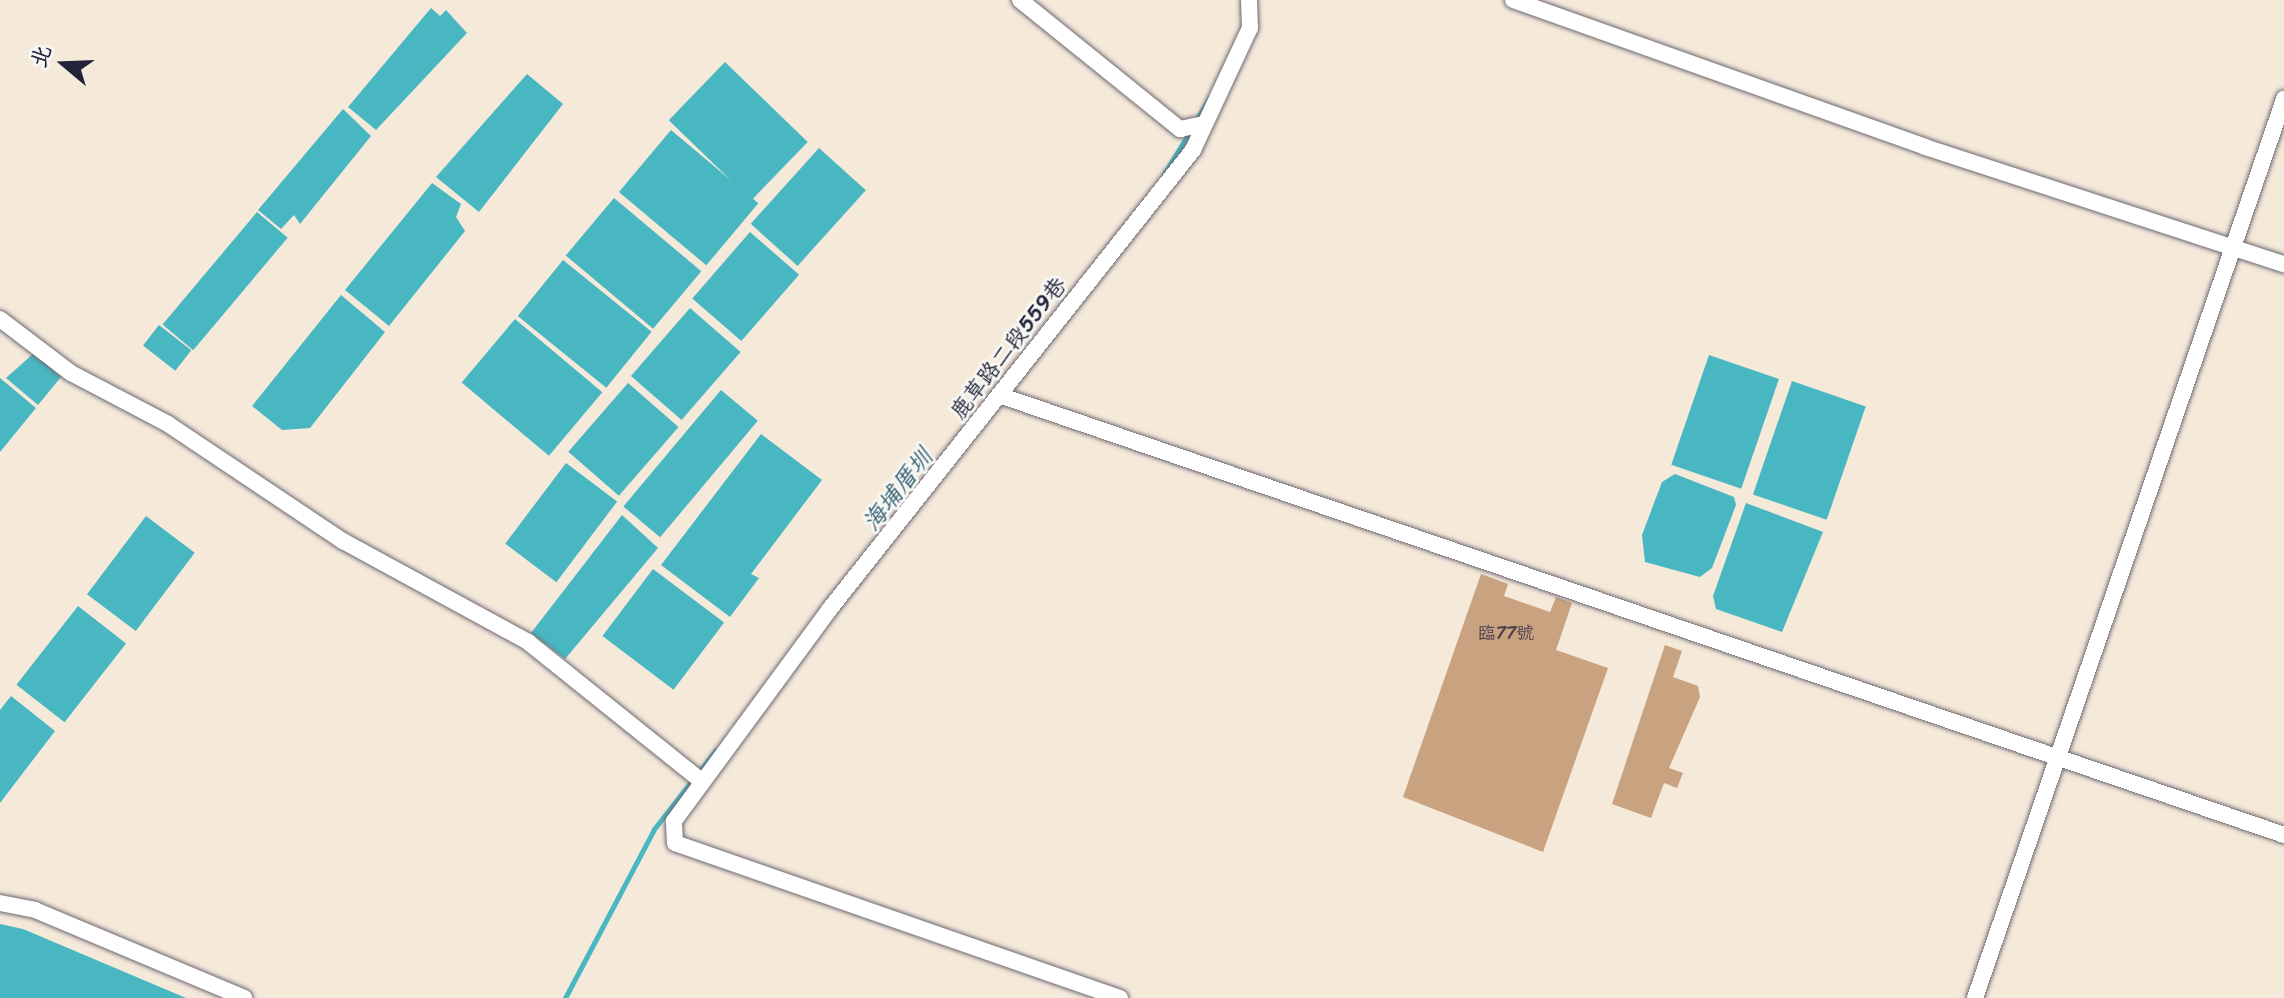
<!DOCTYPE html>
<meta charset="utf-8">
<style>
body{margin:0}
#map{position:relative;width:2284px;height:998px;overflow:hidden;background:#f5e9da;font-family:Sriracha,"LXGW WenKai TC",sans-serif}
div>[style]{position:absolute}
.water>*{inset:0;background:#49b7c1;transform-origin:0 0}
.stream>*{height:5px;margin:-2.5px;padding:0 2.5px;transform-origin:2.5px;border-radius:2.5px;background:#49b7c1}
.building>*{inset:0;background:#c9a280}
.roads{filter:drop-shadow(0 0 2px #6c6873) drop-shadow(0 0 2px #6c6873)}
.minor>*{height:16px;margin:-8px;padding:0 8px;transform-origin:8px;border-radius:8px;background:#fff}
span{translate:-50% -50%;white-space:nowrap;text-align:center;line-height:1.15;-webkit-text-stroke:6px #f6f6f2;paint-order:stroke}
.number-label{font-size:18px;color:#4c424c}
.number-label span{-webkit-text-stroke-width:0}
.street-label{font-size:22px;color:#22223b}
.water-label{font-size:24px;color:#325e71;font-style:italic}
.north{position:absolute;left:24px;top:24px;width:80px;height:80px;-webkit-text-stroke:6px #f6f6f2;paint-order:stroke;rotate:289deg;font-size:22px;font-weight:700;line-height:32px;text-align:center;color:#22223b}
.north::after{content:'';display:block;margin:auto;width:28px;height:36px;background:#22223b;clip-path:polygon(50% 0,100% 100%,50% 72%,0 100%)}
</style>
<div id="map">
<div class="water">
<i style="clip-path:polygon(431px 8px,440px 16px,446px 10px,467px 33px,376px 130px,348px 107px)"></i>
<i style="left:725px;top:62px;width:115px;height:81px;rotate:44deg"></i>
<i style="clip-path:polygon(527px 74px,563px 104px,479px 212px,436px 177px)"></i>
<i style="clip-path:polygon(343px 109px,371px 136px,300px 224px,294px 215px,281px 229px,258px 210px)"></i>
<i style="left:671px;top:130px;width:114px;height:81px;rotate:40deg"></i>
<i style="left:819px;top:148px;width:63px;height:102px;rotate:42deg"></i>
<i style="clip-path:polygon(432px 183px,461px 204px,456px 217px,465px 231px,389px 326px,345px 290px)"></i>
<i style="left:614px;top:198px;width:114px;height:75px;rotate:40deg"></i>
<i style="left:257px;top:212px;width:40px;height:147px;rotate:40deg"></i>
<i style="left:750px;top:232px;width:65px;height:88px;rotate:41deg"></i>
<i style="left:563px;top:260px;width:114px;height:72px;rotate:39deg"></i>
<i style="clip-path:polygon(341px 295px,385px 332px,310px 428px,282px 430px,252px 406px)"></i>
<i style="left:690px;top:308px;width:67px;height:90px;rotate:41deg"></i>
<i style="left:515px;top:319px;width:114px;height:83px;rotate:40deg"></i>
<i style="left:159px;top:325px;width:41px;height:26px;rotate:38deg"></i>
<i style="clip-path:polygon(34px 353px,61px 377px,38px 405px,6px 378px)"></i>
<i style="left:1709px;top:355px;width:74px;height:116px;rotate:19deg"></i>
<i style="clip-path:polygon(0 378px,36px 408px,0 452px)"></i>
<i style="left:1792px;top:381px;width:78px;height:120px;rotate:19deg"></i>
<i style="left:628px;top:383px;width:67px;height:91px;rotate:41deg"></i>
<i style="left:721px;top:390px;width:48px;height:152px;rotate:40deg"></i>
<i style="clip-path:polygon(761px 434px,822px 480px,751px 574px,759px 578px,730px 617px,661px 565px)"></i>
<i style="left:566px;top:463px;width:64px;height:101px;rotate:37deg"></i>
<i style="clip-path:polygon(1675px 474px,1734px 497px,1736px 505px,1712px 568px,1700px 577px,1645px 562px,1642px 535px,1662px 482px)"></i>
<i style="clip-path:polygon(1746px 503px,1823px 532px,1782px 632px,1716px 609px,1713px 596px)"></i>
<i style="clip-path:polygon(622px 515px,658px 548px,565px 659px,531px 633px)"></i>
<i style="left:146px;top:516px;width:61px;height:98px;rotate:37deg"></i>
<i style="left:653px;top:569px;width:89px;height:84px;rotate:37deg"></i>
<i style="left:78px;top:606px;width:61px;height:100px;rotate:38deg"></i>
<i style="clip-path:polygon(11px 696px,55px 731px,0 803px,0 710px)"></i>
<i style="clip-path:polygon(0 924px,23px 929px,186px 998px,0 998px)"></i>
</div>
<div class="stream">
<i style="left:1195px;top:122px;width:29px;rotate:-59deg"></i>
<i style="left:1164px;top:174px;width:50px;rotate:-58.8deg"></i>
<i style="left:565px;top:998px;width:191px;rotate:-62.2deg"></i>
<i style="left:654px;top:829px;width:100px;rotate:-51.9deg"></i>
</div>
<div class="building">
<i style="clip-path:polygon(1481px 574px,1508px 584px,1504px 596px,1550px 612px,1556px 597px,1572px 603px,1556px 650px,1608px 668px,1543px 852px,1403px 797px)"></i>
<i style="clip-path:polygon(1665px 645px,1682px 651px,1673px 677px,1698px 686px,1700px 697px,1669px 768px,1683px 773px,1677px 788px,1664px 783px,1651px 818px,1612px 804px)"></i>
</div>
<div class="roads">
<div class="minor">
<i style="left:1020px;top:0;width:206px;rotate:38.9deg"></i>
<i style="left:1180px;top:129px;width:25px;rotate:-12deg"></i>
<i style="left:1513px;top:0;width:437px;rotate:19.6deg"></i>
<i style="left:1925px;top:147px;width:378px;rotate:18.1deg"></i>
<i style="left:0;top:319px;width:89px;rotate:37.3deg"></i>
<i style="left:71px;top:373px;width:110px;rotate:27.7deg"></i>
<i style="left:168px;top:424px;width:211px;rotate:33.8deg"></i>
<i style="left:343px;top:541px;width:211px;rotate:28.6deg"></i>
<i style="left:528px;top:642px;width:221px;rotate:38.7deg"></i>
<i style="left:999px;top:395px;width:1358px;rotate:18.9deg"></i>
<i style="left:0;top:903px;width:36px;rotate:11deg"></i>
<i style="left:35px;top:910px;width:227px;rotate:22.8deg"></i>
<i style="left:1120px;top:998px;width:471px;rotate:-160.8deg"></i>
<i style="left:675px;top:843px;width:22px;rotate:-93deg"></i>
<i style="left:674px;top:821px;width:262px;rotate:-53.7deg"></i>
<i style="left:829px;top:610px;width:587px;rotate:-51.65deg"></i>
<i style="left:1193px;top:150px;width:135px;rotate:-65deg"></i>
<i style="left:1250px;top:28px;width:28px;rotate:-92deg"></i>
<i style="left:1975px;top:998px;width:951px;rotate:-71.03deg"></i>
</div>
</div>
<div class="number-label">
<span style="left:1506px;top:633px">臨77號</span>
</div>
<div class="street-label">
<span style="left:1008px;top:348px;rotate:-52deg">鹿草路二段559巷</span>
</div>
<div class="water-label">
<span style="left:898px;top:490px;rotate:-52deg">海埔厝圳</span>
</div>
<div class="north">北</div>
</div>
